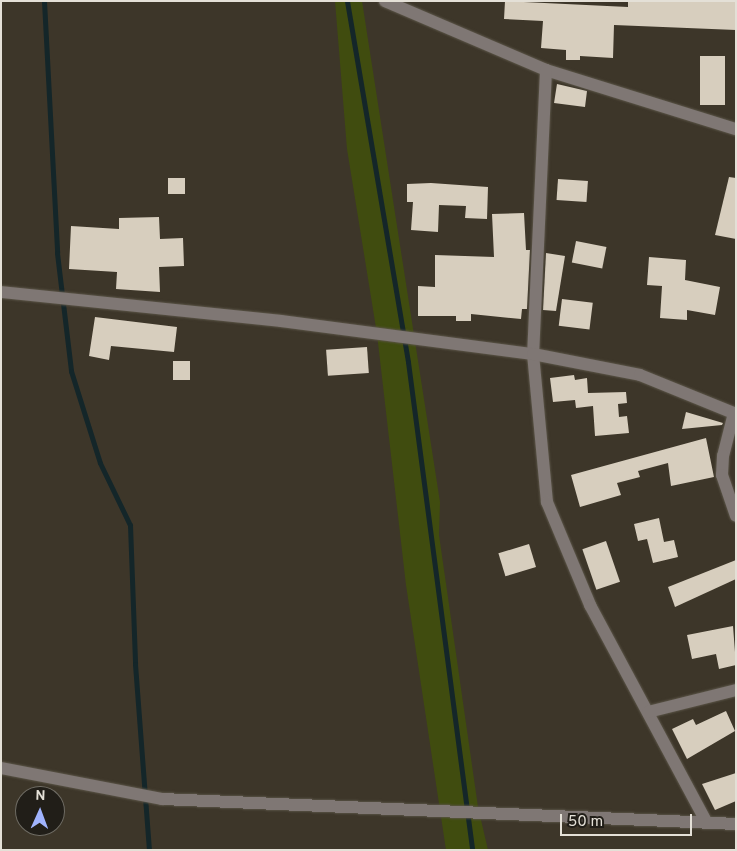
<!DOCTYPE html>
<style>
body{margin:0}
#map{position:relative;width:737px;height:851px;overflow:hidden;background:#3d3629;font-family:Overpass,sans-serif}
div>[style]{position:absolute}
.green>*{inset:0;background:#404c0f}
.stream>*{height:5px;margin:-2.5px;padding:0 2.5px;transform-origin:2.5px;border-radius:2.5px;background:#142629}
.building>*{inset:0;background:#d7cebe;transform-origin:0 0}
.roads{filter:drop-shadow(0 0 1px #5b5548) drop-shadow(0 0 1px #5b5548)}
.minor>*{height:12px;margin:-6px;padding:0 6px;transform-origin:6px;border-radius:6px;background:#7f7774}
span{translate:-50% -50%;white-space:nowrap;text-align:center;line-height:1.15;-webkit-text-stroke:5px #211e18;paint-order:stroke}
.frame{position:absolute;inset:0;border:2px solid #e4e0d7;pointer-events:none}
.north{position:absolute;left:15px;top:786px;width:50px;height:50px;box-sizing:border-box;background:#211e18;border:1px solid #6f6c64;border-radius:50%;rotate:2deg;font-size:14px;font-weight:700;line-height:20px;text-align:center;color:#e4e0d7}
.north::after{content:'';display:block;margin:auto;width:18px;height:22px;background:#a0b3fd;clip-path:polygon(50% 0,100% 100%,50% 72%,0 100%)}
.scale{position:absolute;left:560px;top:814px;width:132px;height:22px;box-sizing:border-box;border:2px solid #e4e0d7;border-top:0;padding-left:6px;font-size:15px;line-height:18px;white-space:nowrap;color:#e4e0d7;-webkit-text-stroke:4px #211e18;paint-order:stroke}
</style>
<div id="map">
<div class="green">
<i style="clip-path:polygon(335px 1px,362px 1px,440px 502px,439px 535px,478px 807px,488px 850px,446px 850px,406px 585px,377px 334px,347px 149px)"></i>
</div>
<div class="stream">
<i style="left:44px;top:1px;width:252px;rotate:87deg"></i>
<i style="left:57px;top:253px;width:119px;rotate:83.2deg"></i>
<i style="left:71px;top:371px;width:96px;rotate:72.5deg"></i>
<i style="left:100px;top:463px;width:69px;rotate:64.2deg"></i>
<i style="left:130px;top:525px;width:139px;rotate:87.9deg"></i>
<i style="left:135px;top:664px;width:187px;rotate:85.7deg"></i>
<i style="left:347px;top:1px;width:366px;rotate:80.4deg"></i>
<i style="left:408px;top:362px;width:492px;rotate:82.5deg"></i>
</div>
<div class="building">
<i style="clip-path:polygon(505px 1px,628px 7px,628px 1px,736px 2px,736px 30px,614px 25px,613px 58px,580px 56px,580px 60px,566px 60px,566px 50px,541px 48px,543px 21px,504px 19px)"></i>
<i style="left:700px;top:56px;width:25px;height:49px"></i>
<i style="clip-path:polygon(557px 84px,587px 91px,585px 107px,554px 103px)"></i>
<i style="clip-path:polygon(729px 177px,736px 178px,736px 239px,715px 235px)"></i>
<i style="left:168px;top:178px;width:17px;height:16px"></i>
<i style="left:558px;top:179px;width:30px;height:21px;rotate:4deg"></i>
<i style="clip-path:polygon(431px 183px,488px 187px,487px 219px,465px 218px,466px 206px,439px 205px,438px 232px,411px 230px,413px 202px,407px 202px,407px 184px)"></i>
<i style="clip-path:polygon(524px 213px,526px 250px,530px 250px,527px 309px,522px 309px,521px 319px,471px 314px,471px 321px,456px 321px,456px 316px,418px 316px,418px 286px,435px 287px,435px 255px,494px 257px,492px 214px)"></i>
<i style="clip-path:polygon(159px 217px,160px 239px,183px 238px,184px 266px,159px 267px,160px 292px,116px 289px,117px 272px,69px 269px,71px 226px,119px 229px,119px 218px)"></i>
<i style="left:576px;top:241px;width:31px;height:22px;rotate:11deg"></i>
<i style="clip-path:polygon(546px 253px,565px 256px,556px 311px,543px 310px)"></i>
<i style="clip-path:polygon(649px 257px,686px 260px,685px 280px,720px 287px,715px 315px,687px 310px,687px 320px,660px 318px,662px 286px,647px 285px)"></i>
<i style="left:562px;top:299px;width:31px;height:27px;rotate:7deg"></i>
<i style="clip-path:polygon(95px 317px,177px 327px,174px 352px,111px 346px,109px 360px,89px 356px)"></i>
<i style="left:367px;top:347px;width:26px;height:41px;rotate:86deg"></i>
<i style="left:173px;top:361px;width:17px;height:19px"></i>
<i style="clip-path:polygon(574px 375px,575px 380px,587px 378px,588px 393px,626px 392px,627px 403px,618px 404px,619px 417px,627px 416px,629px 433px,595px 436px,593px 406px,576px 408px,575px 400px,553px 402px,550px 378px)"></i>
<i style="clip-path:polygon(686px 412px,723px 423px,722px 425px,682px 429px)"></i>
<i style="clip-path:polygon(706px 438px,714px 477px,671px 486px,668px 463px,638px 471px,640px 477px,617px 483px,621px 495px,580px 507px,571px 475px)"></i>
<i style="clip-path:polygon(659px 518px,664px 542px,674px 540px,678px 557px,653px 563px,647px 539px,638px 541px,634px 524px)"></i>
<i style="left:606px;top:541px;width:43px;height:25px;rotate:71deg"></i>
<i style="left:529px;top:544px;width:24px;height:32px;rotate:73deg"></i>
<i style="clip-path:polygon(736px 560px,736px 579px,675px 607px,668px 587px)"></i>
<i style="clip-path:polygon(733px 626px,736px 665px,719px 669px,716px 654px,692px 659px,687px 635px)"></i>
<i style="clip-path:polygon(726px 711px,735px 731px,687px 759px,672px 729px,693px 719px,696px 725px)"></i>
<i style="clip-path:polygon(736px 773px,736px 801px,715px 810px,702px 784px)"></i>
</div>
<div class="roads">
<div class="minor">
<i style="left:385px;top:1px;width:175px;rotate:23.2deg"></i>
<i style="left:546px;top:70px;width:199px;rotate:17.3deg"></i>
<i style="left:546px;top:70px;width:284px;rotate:92.6deg"></i>
<i style="left:533px;top:354px;width:149px;rotate:84.6deg"></i>
<i style="left:547px;top:502px;width:112px;rotate:67.3deg"></i>
<i style="left:590px;top:605px;width:247px;rotate:61.8deg"></i>
<i style="left:1px;top:292px;width:281px;rotate:5.9deg"></i>
<i style="left:281px;top:321px;width:254px;rotate:7.5deg"></i>
<i style="left:533px;top:354px;width:109px;rotate:11.1deg"></i>
<i style="left:640px;top:375px;width:104px;rotate:22.1deg"></i>
<i style="left:734px;top:413px;width:44px;rotate:104.3deg"></i>
<i style="left:723px;top:456px;width:19px;rotate:93deg"></i>
<i style="left:722px;top:475px;width:43px;rotate:71.1deg"></i>
<i style="left:648px;top:712px;width:91px;rotate:-14deg"></i>
<i style="left:1px;top:768px;width:164px;rotate:10.9deg"></i>
<i style="left:162px;top:799px;width:575px;rotate:2.49deg"></i>
</div>
</div>
<div class="frame"></div>
<div class="north">N</div>
<div class="scale">50 m</div>
</div>
